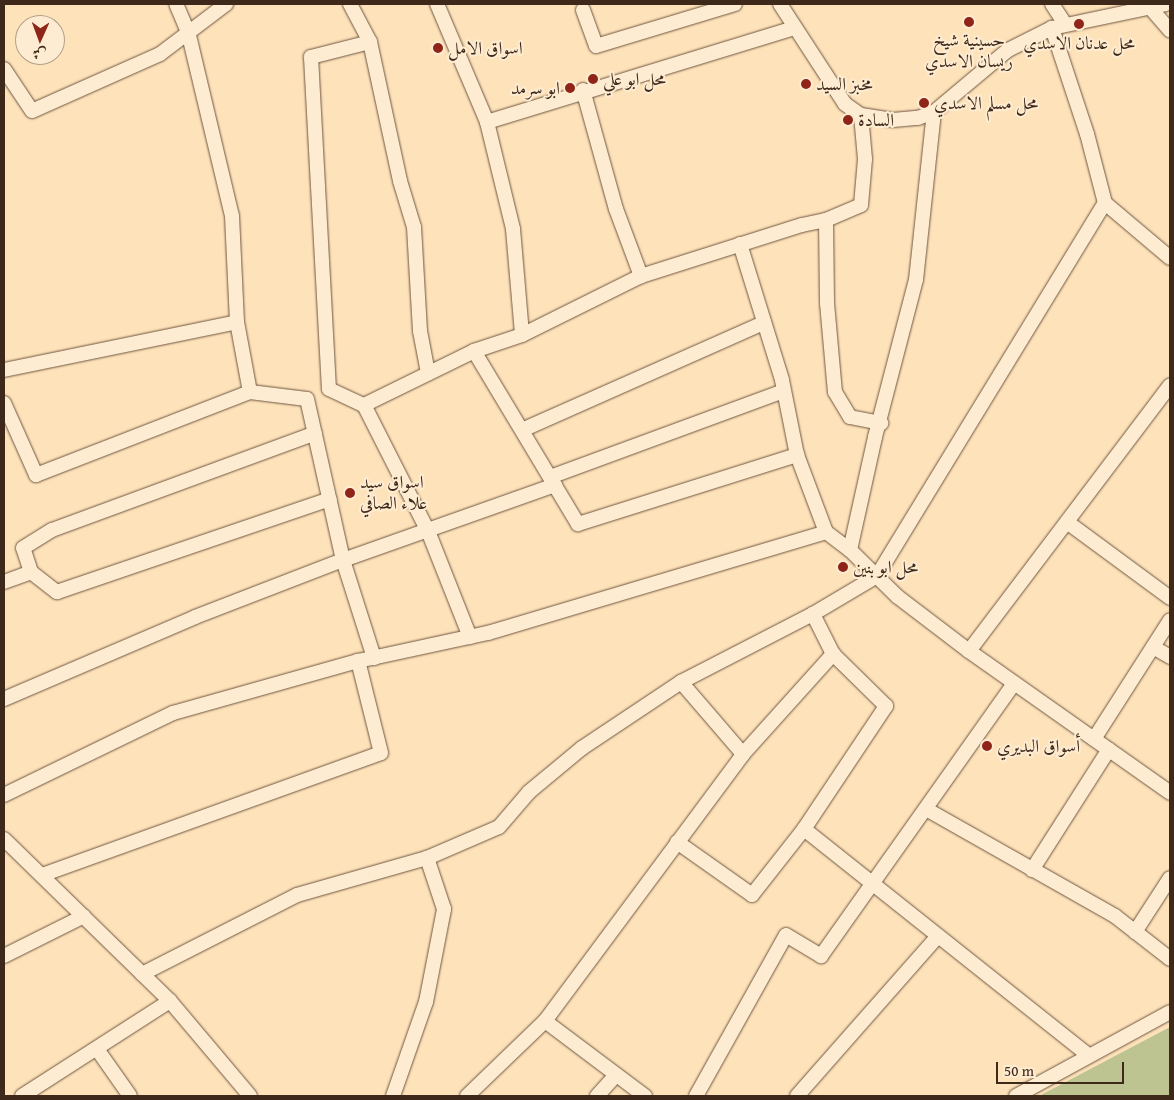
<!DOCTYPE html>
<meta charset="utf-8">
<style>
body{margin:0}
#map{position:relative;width:1174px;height:1100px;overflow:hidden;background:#fee2b9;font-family:"Gentium Book Plus",Amiri,serif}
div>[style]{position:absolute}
.green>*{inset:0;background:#bdc491}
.roads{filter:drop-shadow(0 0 1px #6e5641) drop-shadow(0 0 1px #6e5641)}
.minor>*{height:14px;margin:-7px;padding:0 7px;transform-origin:7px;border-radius:7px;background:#feecd2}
.dots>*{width:14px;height:14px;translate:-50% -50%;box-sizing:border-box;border:2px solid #feecd2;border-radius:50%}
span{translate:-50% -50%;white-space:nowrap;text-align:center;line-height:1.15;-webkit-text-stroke:4px #feecd2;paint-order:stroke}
.poi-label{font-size:18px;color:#3e2819}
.left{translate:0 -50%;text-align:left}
.right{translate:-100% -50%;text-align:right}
.frame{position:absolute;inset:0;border:5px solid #3e2819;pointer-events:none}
.north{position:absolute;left:15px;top:15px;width:50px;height:50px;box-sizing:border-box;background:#feecd2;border:1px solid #b19e88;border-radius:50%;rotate:182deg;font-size:14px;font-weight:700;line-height:20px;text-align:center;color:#3e2819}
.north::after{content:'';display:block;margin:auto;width:18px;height:22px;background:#8f2418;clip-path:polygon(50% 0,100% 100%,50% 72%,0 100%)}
.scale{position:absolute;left:996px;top:1062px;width:128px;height:22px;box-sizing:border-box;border:2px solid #3e2819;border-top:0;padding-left:6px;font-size:15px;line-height:18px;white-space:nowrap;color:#3e2819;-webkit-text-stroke:4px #feecd2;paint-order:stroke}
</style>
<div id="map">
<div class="green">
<i style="clip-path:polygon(1170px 1027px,1170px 1096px,1039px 1096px)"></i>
</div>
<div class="roads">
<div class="minor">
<i style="left:350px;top:4px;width:43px;rotate:62.2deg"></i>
<i style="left:370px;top:42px;width:142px;rotate:77.8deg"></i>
<i style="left:400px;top:181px;width:48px;rotate:73.1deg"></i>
<i style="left:414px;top:227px;width:104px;rotate:86.7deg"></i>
<i style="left:420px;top:331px;width:43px;rotate:79.2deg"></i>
<i style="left:437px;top:4px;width:128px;rotate:67deg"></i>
<i style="left:487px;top:122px;width:110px;rotate:76.3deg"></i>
<i style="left:513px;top:229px;width:106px;rotate:85.1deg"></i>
<i style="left:780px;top:4px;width:119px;rotate:57deg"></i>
<i style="left:845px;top:104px;width:19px;rotate:35deg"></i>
<i style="left:861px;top:115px;width:32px;rotate:9deg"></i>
<i style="left:893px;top:120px;width:25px;rotate:-5deg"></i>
<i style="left:918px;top:118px;width:17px;rotate:-21deg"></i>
<i style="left:934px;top:112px;width:97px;rotate:-40deg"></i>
<i style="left:1008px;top:50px;width:49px;rotate:-26.6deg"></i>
<i style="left:1052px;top:28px;width:116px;rotate:-11.9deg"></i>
<i style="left:1052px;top:4px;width:24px;rotate:57deg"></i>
<i style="left:1147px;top:4px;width:35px;rotate:49deg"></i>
<i style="left:583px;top:10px;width:38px;rotate:70deg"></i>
<i style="left:596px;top:46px;width:145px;rotate:-16.8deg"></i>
<i style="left:370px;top:42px;width:61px;rotate:165.7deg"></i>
<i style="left:311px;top:57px;width:332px;rotate:86.9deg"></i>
<i style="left:329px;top:389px;width:38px;rotate:25deg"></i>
<i style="left:364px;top:405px;width:141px;rotate:63.1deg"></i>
<i style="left:428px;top:531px;width:114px;rotate:68.4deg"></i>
<i style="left:4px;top:69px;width:50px;rotate:56.3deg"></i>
<i style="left:32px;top:111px;width:140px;rotate:-24deg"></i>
<i style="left:160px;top:54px;width:83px;rotate:-37.1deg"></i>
<i style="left:583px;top:90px;width:123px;rotate:74.5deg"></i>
<i style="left:616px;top:209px;width:72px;rotate:69.5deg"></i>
<i style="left:487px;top:122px;width:322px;rotate:-17deg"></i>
<i style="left:1105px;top:203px;width:85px;rotate:40.2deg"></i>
<i style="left:826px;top:220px;width:83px;rotate:89.3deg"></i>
<i style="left:827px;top:303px;width:89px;rotate:84.9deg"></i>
<i style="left:835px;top:392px;width:29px;rotate:59deg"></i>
<i style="left:850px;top:417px;width:32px;rotate:11deg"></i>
<i style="left:740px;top:244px;width:142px;rotate:72.8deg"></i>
<i style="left:782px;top:380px;width:76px;rotate:78.7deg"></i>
<i style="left:797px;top:455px;width:82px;rotate:69.4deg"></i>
<i style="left:237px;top:322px;width:71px;rotate:79.5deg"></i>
<i style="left:250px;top:392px;width:57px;rotate:7deg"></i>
<i style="left:307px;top:399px;width:165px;rotate:77.4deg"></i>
<i style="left:343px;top:560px;width:103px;rotate:72.4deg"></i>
<i style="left:474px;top:351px;width:202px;rotate:59deg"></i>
<i style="left:578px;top:524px;width:230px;rotate:-17.5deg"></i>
<i style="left:4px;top:370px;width:238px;rotate:-11.6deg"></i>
<i style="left:237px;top:322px;width:106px;rotate:-92.7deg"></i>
<i style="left:232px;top:216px;width:189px;rotate:-103.4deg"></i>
<i style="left:188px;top:32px;width:30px;rotate:-113deg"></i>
<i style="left:4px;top:403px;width:79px;rotate:66deg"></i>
<i style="left:36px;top:475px;width:230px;rotate:-21.2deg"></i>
<i style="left:364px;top:405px;width:123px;rotate:-26.1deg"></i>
<i style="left:474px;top:351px;width:51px;rotate:-18.4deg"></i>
<i style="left:522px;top:335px;width:133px;rotate:-26.4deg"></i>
<i style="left:641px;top:276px;width:169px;rotate:-17.6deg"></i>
<i style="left:802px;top:225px;width:25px;rotate:-12deg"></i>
<i style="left:826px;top:220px;width:38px;rotate:-23deg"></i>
<i style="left:861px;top:205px;width:46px;rotate:-85deg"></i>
<i style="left:865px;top:159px;width:44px;rotate:-95.2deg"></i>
<i style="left:522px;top:430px;width:265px;rotate:-23.9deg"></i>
<i style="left:550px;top:477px;width:249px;rotate:-20.2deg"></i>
<i style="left:1067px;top:522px;width:128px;rotate:36.4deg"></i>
<i style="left:850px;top:550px;width:116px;rotate:-77.5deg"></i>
<i style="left:875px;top:437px;width:162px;rotate:-75.4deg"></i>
<i style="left:916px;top:280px;width:169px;rotate:-83.9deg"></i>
<i style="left:31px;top:572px;width:25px;rotate:-108deg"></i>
<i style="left:23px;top:548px;width:34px;rotate:-32deg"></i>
<i style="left:52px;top:530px;width:280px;rotate:-20.2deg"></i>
<i style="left:4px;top:582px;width:29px;rotate:-20deg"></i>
<i style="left:31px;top:572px;width:33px;rotate:38deg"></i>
<i style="left:57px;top:592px;width:288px;rotate:-18.8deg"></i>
<i style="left:1153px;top:647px;width:20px;rotate:30deg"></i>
<i style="left:969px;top:651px;width:333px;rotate:-52.9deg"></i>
<i style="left:681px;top:682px;width:95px;rotate:49.3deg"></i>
<i style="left:4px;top:699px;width:208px;rotate:-23.2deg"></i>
<i style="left:195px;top:617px;width:159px;rotate:-21.1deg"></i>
<i style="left:343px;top:560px;width:225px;rotate:-19.5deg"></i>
<i style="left:1094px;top:739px;width:141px;rotate:-57.4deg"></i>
<i style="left:4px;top:795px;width:188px;rotate:-25.9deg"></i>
<i style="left:173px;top:713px;width:192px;rotate:-15.7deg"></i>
<i style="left:358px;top:661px;width:133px;rotate:-12.2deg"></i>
<i style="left:488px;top:633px;width:353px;rotate:-16.6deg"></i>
<i style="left:826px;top:532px;width:30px;rotate:37deg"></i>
<i style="left:850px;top:550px;width:67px;rotate:44.4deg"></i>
<i style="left:898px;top:597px;width:89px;rotate:37.3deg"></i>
<i style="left:969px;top:651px;width:246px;rotate:35.2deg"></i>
<i style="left:926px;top:809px;width:217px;rotate:29.5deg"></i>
<i style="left:1115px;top:916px;width:70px;rotate:38deg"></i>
<i style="left:804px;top:829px;width:363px;rotate:38.5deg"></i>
<i style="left:4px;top:839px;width:232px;rotate:44.3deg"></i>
<i style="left:170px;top:1001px;width:124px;rotate:49.9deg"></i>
<i style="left:677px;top:842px;width:92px;rotate:35.2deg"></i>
<i style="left:752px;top:895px;width:84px;rotate:-51.8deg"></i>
<i style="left:804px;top:829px;width:148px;rotate:-56.3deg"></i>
<i style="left:886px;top:706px;width:74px;rotate:-135.5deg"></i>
<i style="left:833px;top:654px;width:45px;rotate:-116.6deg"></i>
<i style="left:1032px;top:870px;width:143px;rotate:-57.5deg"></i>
<i style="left:42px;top:875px;width:360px;rotate:-19.8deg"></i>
<i style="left:381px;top:753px;width:95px;rotate:-104deg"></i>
<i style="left:1135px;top:932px;width:64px;rotate:-57.1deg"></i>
<i style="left:4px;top:956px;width:89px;rotate:-26.6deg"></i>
<i style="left:142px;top:974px;width:174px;rotate:-27deg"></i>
<i style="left:297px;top:895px;width:135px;rotate:-15.9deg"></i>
<i style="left:427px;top:858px;width:78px;rotate:-23.3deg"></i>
<i style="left:499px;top:827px;width:46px;rotate:-49.4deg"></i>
<i style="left:529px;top:792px;width:69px;rotate:-39.7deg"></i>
<i style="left:582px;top:748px;width:119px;rotate:-33.7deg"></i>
<i style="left:681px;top:682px;width:148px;rotate:-27.3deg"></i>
<i style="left:813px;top:614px;width:74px;rotate:-30.7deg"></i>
<i style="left:877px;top:576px;width:437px;rotate:-58.6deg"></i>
<i style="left:1105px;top:203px;width:71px;rotate:-104.6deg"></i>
<i style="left:1087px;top:134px;width:112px;rotate:-108.3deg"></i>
<i style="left:545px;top:1021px;width:125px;rotate:36.9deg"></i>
<i style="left:97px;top:1049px;width:57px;rotate:54.9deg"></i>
<i style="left:22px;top:1096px;width:176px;rotate:-32.7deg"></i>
<i style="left:393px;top:1096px;width:100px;rotate:-70.7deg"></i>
<i style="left:426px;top:1002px;width:95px;rotate:-79deg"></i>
<i style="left:444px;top:909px;width:54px;rotate:-108.4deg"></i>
<i style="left:467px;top:1096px;width:108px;rotate:-43.9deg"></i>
<i style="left:545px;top:1021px;width:332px;rotate:-53.4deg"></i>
<i style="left:743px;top:754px;width:135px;rotate:-48deg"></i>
<i style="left:597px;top:1096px;width:28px;rotate:-48deg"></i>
<i style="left:696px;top:1096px;width:184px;rotate:-60.8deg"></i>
<i style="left:786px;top:935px;width:41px;rotate:31deg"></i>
<i style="left:821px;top:956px;width:334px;rotate:-54.7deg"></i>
<i style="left:797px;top:1096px;width:212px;rotate:-48.6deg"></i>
<i style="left:1016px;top:1096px;width:175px;rotate:-28.6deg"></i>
</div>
</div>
<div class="dots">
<i style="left:969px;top:22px;background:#8f2418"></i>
<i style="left:1079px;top:24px;background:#8f2418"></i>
<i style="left:438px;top:48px;background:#8f2418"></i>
<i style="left:593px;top:79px;background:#8f2418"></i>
<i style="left:806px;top:84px;background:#8f2418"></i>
<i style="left:570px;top:88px;background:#8f2418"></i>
<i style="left:924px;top:103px;background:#8f2418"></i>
<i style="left:848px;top:120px;background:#8f2418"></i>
<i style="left:350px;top:493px;background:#8f2418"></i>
<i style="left:843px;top:567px;background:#8f2418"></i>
<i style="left:987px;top:746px;background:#8f2418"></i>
</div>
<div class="poi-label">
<span style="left:969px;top:51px">حسينية شيخ<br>ريسان الاسدي</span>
<span style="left:1079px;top:43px">محل عدنان الاسدي</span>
<span class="left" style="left:448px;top:48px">اسواق الامل</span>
<span class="left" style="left:603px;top:79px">محل ابو علي</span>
<span class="left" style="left:816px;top:84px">مخبز السيد</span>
<span class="right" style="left:560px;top:88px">ابو سرمد</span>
<span class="left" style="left:934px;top:103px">محل مسلم الاسدي</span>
<span class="left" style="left:858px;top:120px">السادة</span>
<span class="left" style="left:360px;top:493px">اسواق سيد<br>علاء الصافي</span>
<span class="left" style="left:853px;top:567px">محل ابو بنين</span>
<span class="left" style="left:997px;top:746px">أسواق البديري</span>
</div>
<div class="frame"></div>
<div class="north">ش</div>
<div class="scale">50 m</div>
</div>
